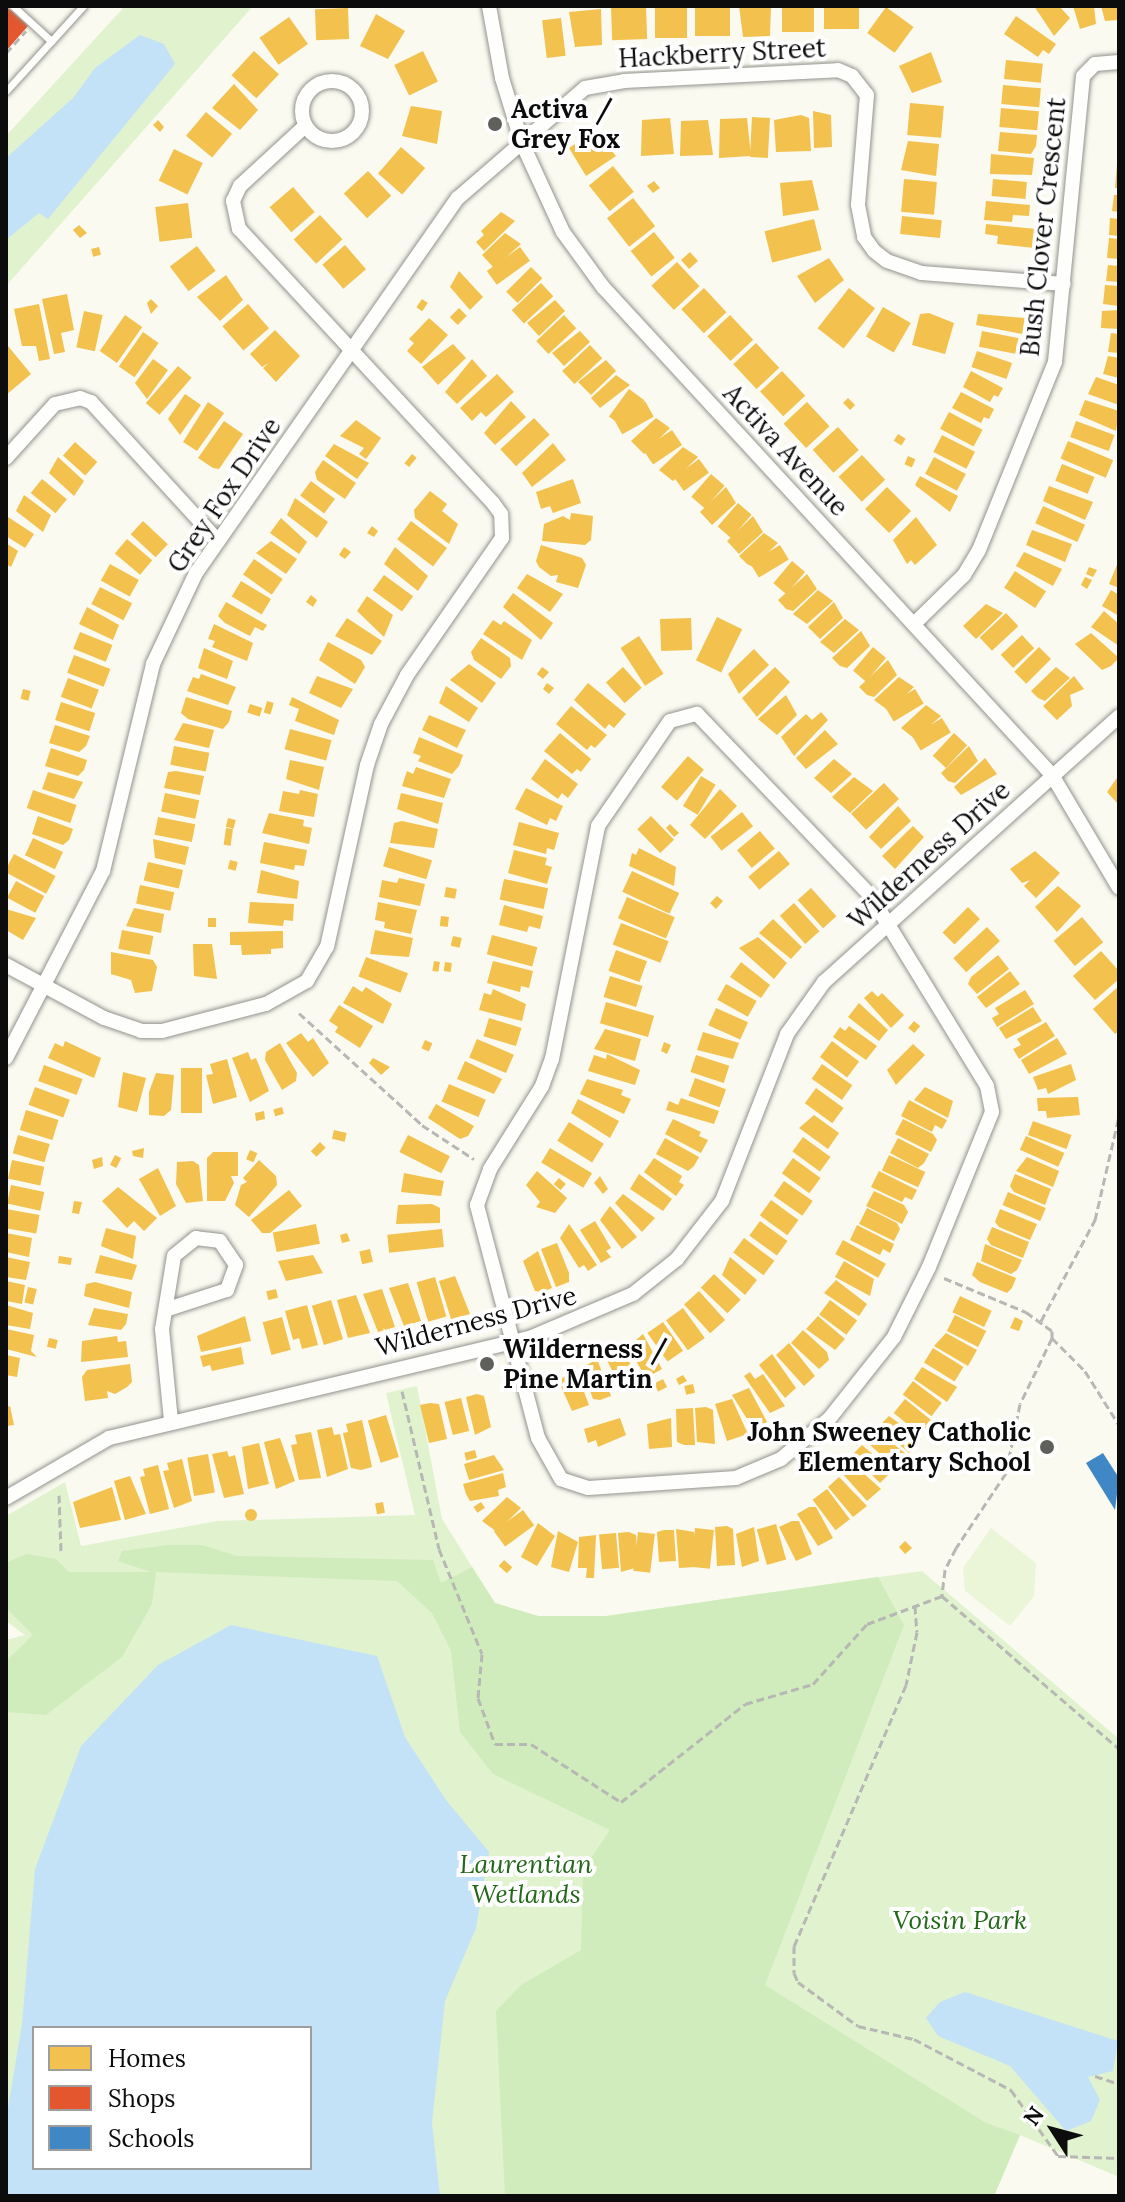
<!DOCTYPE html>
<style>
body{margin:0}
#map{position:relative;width:1125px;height:2202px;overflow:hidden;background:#fafaf0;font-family:Lora,serif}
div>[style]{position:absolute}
.green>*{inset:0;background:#e1f2ce}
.forest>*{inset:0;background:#d0ebbc}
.pitch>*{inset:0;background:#ebf6d8}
.water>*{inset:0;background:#c3e2f7}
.homes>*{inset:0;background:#f2c14e;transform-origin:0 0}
.round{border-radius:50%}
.shops>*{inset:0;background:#e4572e}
.schools>*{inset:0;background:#3f88c5}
.path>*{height:3px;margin-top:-1.5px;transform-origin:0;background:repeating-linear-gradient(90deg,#b7b7b5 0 8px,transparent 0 12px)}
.roads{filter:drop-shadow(0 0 2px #93938f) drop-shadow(0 0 2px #93938f)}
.lane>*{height:7px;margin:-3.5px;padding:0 3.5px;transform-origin:3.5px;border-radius:3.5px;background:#fefefd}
.street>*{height:14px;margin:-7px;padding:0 7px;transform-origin:7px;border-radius:7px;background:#fefefd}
.street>.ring{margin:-7px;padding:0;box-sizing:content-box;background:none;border:14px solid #fefefd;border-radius:50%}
.dots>*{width:22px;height:22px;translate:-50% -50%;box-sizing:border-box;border:4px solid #fff;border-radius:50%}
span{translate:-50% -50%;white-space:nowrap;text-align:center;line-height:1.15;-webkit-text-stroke:8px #fff;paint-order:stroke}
.street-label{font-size:26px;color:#0c0c0c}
.poi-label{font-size:26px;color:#0c0c0c;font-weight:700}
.left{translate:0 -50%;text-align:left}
.right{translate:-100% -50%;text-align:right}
.park-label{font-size:26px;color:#236819;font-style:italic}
.frame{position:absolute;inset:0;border:8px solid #0c0c0c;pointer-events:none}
.legend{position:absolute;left:32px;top:2026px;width:280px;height:144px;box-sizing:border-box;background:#fff;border:2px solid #9e9e9e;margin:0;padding:10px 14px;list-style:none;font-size:24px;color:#0c0c0c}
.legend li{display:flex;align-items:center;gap:16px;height:40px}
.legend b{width:40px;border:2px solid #9e9e9e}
.north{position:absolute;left:1013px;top:2090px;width:80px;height:80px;-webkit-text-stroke:6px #fff;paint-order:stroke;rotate:306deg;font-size:22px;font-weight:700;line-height:32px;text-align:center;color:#0c0c0c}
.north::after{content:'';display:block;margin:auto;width:28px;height:36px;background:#0c0c0c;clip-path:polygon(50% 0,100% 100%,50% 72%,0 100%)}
</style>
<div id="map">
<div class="green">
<i style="clip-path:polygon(125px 6px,253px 6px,6px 286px,6px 136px)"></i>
<i style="clip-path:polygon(evenodd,417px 1386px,442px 1519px,495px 1603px,538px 1616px,606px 1616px,922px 1571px,1119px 1739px,1119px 2177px,1020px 2135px,994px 2196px,6px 2196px,6px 1640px,25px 1635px,6px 1621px,6px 1516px,65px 1482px,81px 1546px,217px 1521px,415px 1515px,386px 1393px,417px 1386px,34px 2028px,310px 2028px,310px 2168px,34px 2168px,34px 2028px)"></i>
</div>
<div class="forest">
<i style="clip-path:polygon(168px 1545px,202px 1545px,237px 1556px,433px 1560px,441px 1583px,472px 1567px,495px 1603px,538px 1616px,606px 1616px,878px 1577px,904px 1625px,765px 1985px,986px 2123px,1020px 2135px,994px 2196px,505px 2196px,496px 2011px,521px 1985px,581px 1950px,583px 1870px,610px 1830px,493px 1774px,460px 1732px,451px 1651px,432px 1613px,397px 1581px,156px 1572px,152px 1604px,122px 1657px,46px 1715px,8px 1712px,6px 1717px,6px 1661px,33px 1635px,6px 1608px,6px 1563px,26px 1554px,56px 1559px,69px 1572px,151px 1572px,118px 1561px,122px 1551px)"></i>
</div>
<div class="pitch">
<i style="clip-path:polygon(991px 1528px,1036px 1563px,1034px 1596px,1010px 1626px,965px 1591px,963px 1568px)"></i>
</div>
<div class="water">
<i style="clip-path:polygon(140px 35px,164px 44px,175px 64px,48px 219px,39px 213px,6px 240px,6px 158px,73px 98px,95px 68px)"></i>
<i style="clip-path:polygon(evenodd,231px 1625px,377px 1656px,405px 1737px,446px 1800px,489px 1852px,476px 1928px,445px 2001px,432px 2123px,440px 2196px,6px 2196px,6px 2120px,22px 2024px,35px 1869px,81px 1746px,158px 1665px,231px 1625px,34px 2028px,310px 2028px,310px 2168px,34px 2168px,34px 2028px)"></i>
<i style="clip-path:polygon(965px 1992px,1118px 2041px,1113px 2071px,1088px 2077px,1100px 2100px,1091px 2121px,1066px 2131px,1010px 2066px,938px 2036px,926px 2018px,940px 2002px)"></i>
</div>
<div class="homes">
<i style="left:646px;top:6px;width:33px;height:35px;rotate:88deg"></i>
<i style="left:655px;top:6px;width:32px;height:32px"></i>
<i style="left:695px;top:6px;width:35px;height:30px"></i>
<i style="clip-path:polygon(739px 6px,771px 6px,770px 36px,743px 37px)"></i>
<i style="left:782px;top:6px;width:32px;height:26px"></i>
<i style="left:824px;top:6px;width:35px;height:23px"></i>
<i style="clip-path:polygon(1034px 6px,1059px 6px,1070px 18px,1054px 36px)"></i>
<i style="clip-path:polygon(1073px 6px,1094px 6px,1096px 24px,1080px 29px)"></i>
<i style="clip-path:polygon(1101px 6px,1119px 6px,1119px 20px,1105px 21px)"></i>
<i style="left:886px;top:7px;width:34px;height:32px;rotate:36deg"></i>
<i style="left:348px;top:8px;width:31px;height:33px;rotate:88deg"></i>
<i style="clip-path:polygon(601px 9px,602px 45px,575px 47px,569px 12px)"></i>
<i style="clip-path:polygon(376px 14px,405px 31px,388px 59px,360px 46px)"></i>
<i style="clip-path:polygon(1016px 16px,1056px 44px,1049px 54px,1043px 50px,1038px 57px,1004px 34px)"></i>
<i style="left:289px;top:17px;width:33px;height:36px;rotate:55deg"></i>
<i style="left:561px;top:18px;width:38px;height:19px;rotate:83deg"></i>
<i style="left:254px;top:51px;width:34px;height:33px;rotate:43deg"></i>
<i style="left:423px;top:51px;width:34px;height:32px;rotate:64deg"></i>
<i style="clip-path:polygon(931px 52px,942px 82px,912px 93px,899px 66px)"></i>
<i style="left:1006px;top:60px;width:37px;height:19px;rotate:6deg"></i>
<i style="clip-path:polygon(234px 84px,258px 110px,240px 130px,212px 108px)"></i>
<i style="left:1003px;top:85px;width:38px;height:19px;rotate:5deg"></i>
<i style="left:910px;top:103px;width:34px;height:32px;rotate:5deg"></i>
<i style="clip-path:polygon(411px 106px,442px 111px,437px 144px,402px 136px)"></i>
<i style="left:1001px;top:108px;width:38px;height:19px;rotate:5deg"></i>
<i style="clip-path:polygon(813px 111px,831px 115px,832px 147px,814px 148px)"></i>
<i style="left:206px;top:112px;width:34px;height:31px;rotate:40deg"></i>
<i style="clip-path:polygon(801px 115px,809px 118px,811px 151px,776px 152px,774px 120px)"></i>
<i style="left:752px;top:117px;width:18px;height:40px;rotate:3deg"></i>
<i style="clip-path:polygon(670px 118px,674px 154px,641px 156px,642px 120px)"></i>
<i style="clip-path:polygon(747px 118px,751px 156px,719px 158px,720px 119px)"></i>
<i style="clip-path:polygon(158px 120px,164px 127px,160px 132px,153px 125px)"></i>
<i style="clip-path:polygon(708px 120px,713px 155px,680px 156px,681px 121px)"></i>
<i style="clip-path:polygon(595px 131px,616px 156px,586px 176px,569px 148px)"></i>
<i style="clip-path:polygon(1000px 132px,1037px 135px,1036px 146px,1031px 154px,998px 151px)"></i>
<i style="clip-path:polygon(908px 141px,939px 144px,936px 176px,901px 170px)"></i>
<i style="left:401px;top:147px;width:32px;height:35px;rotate:41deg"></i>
<i style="left:174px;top:149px;width:32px;height:35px;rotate:26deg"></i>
<i style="clip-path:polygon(991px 154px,1034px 158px,1032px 175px,990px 174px)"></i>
<i style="clip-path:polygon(1117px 164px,1119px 165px,1119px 188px,1115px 188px)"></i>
<i style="left:613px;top:166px;width:33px;height:31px;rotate:51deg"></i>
<i style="left:368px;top:171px;width:34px;height:33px;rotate:47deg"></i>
<i style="left:904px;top:179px;width:33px;height:33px;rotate:5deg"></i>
<i style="left:993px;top:179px;width:34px;height:17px;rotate:5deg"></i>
<i style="clip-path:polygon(812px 180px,819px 210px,783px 216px,780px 183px)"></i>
<i style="clip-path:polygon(654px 181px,660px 188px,653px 193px,647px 186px)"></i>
<i style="left:293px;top:187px;width:33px;height:31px;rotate:49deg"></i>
<i style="clip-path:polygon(1114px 195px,1119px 195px,1119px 212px,1112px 211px)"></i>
<i style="left:633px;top:198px;width:36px;height:33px;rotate:52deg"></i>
<i style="clip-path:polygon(986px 201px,1030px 205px,1029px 216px,1013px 215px,1012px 222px,984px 220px)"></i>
<i style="left:188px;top:203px;width:35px;height:33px;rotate:83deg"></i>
<i style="clip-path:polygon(501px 212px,515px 221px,484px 251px,476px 242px,484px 235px,481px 231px)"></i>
<i style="left:320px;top:215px;width:33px;height:36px;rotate:47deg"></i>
<i style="left:902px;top:216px;width:40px;height:18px;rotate:6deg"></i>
<i style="clip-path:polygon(1110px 218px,1119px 219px,1119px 236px,1109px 235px)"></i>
<i style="left:814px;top:219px;width:32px;height:51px;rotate:76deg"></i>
<i style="clip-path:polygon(986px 224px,1036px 229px,1034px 248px,997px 244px,998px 236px,985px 234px)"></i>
<i style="clip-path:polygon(79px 225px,87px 233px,80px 238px,73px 230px)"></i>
<i style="left:654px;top:232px;width:33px;height:30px;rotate:51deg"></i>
<i style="clip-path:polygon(505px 233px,521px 244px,494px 268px,482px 255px)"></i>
<i style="clip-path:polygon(1109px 238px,1119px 239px,1119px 259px,1107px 258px)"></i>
<i style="left:345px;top:245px;width:32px;height:30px;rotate:49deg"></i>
<i style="left:197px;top:246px;width:31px;height:34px;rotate:53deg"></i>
<i style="left:99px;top:247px;width:8px;height:8px;rotate:76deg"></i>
<i style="left:520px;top:247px;width:17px;height:41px;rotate:54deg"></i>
<i style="left:690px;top:252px;width:12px;height:12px;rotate:48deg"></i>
<i style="clip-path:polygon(829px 258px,844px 280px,815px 303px,797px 276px)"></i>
<i style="left:677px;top:262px;width:33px;height:35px;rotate:47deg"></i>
<i style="clip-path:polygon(1108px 265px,1119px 266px,1119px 282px,1106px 281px)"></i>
<i style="left:531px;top:267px;width:16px;height:35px;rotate:45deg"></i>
<i style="clip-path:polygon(459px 271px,483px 297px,470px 310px,450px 287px)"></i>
<i style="clip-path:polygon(226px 275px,243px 300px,220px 321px,197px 297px)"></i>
<i style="left:541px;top:283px;width:18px;height:40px;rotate:47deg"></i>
<i style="clip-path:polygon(1105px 285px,1119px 286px,1119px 306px,1103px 304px)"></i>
<i style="left:704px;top:288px;width:33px;height:31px;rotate:47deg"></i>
<i style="left:849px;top:288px;width:33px;height:51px;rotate:38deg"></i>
<i style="clip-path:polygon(67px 294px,74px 330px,61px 333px,65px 352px,54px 354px,42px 299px)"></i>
<i style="clip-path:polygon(151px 299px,158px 306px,151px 314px,147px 303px)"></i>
<i style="left:422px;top:299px;width:7px;height:10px;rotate:34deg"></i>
<i style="clip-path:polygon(555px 300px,565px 311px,539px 336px,527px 323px)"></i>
<i style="clip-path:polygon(39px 304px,50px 359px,39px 361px,36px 346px,22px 346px,14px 309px)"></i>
<i style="left:248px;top:304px;width:32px;height:34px;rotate:49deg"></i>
<i style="left:883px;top:307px;width:32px;height:34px;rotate:30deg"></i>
<i style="left:459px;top:308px;width:11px;height:13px;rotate:45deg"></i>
<i style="clip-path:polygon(1119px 310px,1119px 329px,1101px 328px,1102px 311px)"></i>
<i style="left:84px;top:311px;width:19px;height:37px;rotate:12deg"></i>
<i style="clip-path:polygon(929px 313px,954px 323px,945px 354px,912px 345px,920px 314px)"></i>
<i style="clip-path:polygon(978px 314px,1025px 318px,1022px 334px,976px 325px)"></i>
<i style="left:125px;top:315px;width:21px;height:44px;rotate:35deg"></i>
<i style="left:564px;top:315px;width:18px;height:38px;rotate:47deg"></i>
<i style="left:730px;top:315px;width:34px;height:31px;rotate:47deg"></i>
<i style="clip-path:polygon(429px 318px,448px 335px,421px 364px,407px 351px,414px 343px,409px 339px)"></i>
<i style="clip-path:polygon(275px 330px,300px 356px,276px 382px,263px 368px,269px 363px,262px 367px,250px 354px)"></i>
<i style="clip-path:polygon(580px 331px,590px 342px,564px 366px,552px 353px)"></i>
<i style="left:982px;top:331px;width:37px;height:16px;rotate:11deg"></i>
<i style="left:143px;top:332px;width:19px;height:42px;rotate:35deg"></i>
<i style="clip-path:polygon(1111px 333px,1119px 334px,1119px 353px,1108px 352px)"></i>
<i style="left:756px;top:343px;width:34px;height:31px;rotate:47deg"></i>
<i style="clip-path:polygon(453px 344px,466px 358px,438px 385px,422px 367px)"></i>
<i style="left:590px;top:345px;width:18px;height:38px;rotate:47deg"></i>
<i style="clip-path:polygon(8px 346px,31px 374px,6px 395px,6px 348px)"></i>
<i style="left:977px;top:351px;width:37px;height:17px;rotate:19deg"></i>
<i style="clip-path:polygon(1108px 356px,1119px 358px,1119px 378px,1103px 374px)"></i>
<i style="clip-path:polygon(153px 359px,168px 370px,147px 399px,135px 383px)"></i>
<i style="clip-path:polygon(472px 359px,487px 376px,457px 404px,445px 392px)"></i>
<i style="clip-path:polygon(606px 360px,616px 371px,591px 395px,578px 382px)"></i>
<i style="left:178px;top:366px;width:18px;height:49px;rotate:41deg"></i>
<i style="left:782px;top:371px;width:34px;height:30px;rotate:47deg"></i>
<i style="clip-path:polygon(971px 371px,1003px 388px,998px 397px,994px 395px,990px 402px,963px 387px)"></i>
<i style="clip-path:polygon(497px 374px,514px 392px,486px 417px,481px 412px,472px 421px,460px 408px)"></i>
<i style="clip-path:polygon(616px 375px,630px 385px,600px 408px,591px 398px)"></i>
<i style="clip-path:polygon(1096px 377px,1119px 385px,1119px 405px,1088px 394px)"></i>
<i style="left:629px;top:389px;width:19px;height:34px;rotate:36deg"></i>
<i style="clip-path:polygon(961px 392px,994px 409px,989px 419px,984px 417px,981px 423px,952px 408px)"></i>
<i style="clip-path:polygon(185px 394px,201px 405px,180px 435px,168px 419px)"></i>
<i style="left:848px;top:398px;width:10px;height:7px;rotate:45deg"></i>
<i style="clip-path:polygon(1085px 400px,1119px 411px,1116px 431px,1079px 415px)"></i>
<i style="clip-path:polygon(511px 401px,526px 417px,495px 445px,484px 433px)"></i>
<i style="left:645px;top:401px;width:18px;height:36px;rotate:61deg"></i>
<i style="clip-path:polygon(208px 402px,224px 413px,197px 451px,183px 442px)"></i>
<i style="left:807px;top:402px;width:33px;height:32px;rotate:47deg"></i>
<i style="left:949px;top:412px;width:38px;height:19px;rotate:28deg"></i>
<i style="left:534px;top:418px;width:23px;height:46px;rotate:47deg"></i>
<i style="clip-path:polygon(656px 418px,670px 428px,644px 454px,631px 441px)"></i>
<i style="clip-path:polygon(356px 420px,381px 438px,366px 459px,359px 454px,364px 448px,340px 436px)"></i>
<i style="clip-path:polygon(224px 421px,243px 434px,219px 469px,213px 468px,198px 458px)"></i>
<i style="left:1076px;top:421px;width:41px;height:17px;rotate:20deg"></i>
<i style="left:838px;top:427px;width:31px;height:34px;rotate:48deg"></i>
<i style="left:672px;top:430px;width:18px;height:35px;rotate:56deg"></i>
<i style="left:898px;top:434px;width:9px;height:8px;rotate:32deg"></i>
<i style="left:942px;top:435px;width:37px;height:19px;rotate:27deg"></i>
<i style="left:1068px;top:441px;width:49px;height:19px;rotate:23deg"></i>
<i style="left:75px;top:442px;width:30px;height:18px;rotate:42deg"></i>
<i style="clip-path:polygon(553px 443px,566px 460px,532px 487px,522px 473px)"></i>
<i style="clip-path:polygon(334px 444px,369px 463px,357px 479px,325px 456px)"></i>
<i style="clip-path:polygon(683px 447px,698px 457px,673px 481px,659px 470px)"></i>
<i style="left:412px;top:454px;width:6px;height:12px;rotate:39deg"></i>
<i style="left:862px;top:455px;width:34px;height:32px;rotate:47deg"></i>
<i style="left:908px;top:456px;width:8px;height:9px;rotate:23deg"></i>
<i style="clip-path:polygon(58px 457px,84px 481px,74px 496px,49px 473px)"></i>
<i style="left:934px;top:457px;width:36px;height:19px;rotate:28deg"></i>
<i style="left:699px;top:459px;width:17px;height:31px;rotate:54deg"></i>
<i style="clip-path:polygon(323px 460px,356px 483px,345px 499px,317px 480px,315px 472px)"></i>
<i style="left:1062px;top:464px;width:35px;height:18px;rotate:22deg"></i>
<i style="left:711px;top:474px;width:18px;height:30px;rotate:41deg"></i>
<i style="clip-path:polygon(920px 476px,958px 496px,950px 512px,915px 485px)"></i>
<i style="left:42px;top:479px;width:32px;height:18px;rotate:39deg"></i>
<i style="clip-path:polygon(573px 479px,581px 503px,553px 513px,550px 506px,541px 509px,536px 492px)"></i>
<i style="left:311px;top:481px;width:30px;height:18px;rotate:37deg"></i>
<i style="clip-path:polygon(1049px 486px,1093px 502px,1085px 520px,1043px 501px)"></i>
<i style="clip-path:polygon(726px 487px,736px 503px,712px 525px,700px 512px)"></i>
<i style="left:887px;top:487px;width:34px;height:31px;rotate:45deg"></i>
<i style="clip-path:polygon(430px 491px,447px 504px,442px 511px,458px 524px,449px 544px,415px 518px,414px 510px)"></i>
<i style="clip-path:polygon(24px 495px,51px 515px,43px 532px,16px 511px)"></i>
<i style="clip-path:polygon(295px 498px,328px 522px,317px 538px,287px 515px)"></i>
<i style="left:738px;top:503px;width:18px;height:31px;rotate:41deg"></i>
<i style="left:1043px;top:506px;width:46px;height:19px;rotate:24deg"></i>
<i style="clip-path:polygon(571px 513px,593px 516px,591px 540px,585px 545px,542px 541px,544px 524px,563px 516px,570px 520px)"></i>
<i style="clip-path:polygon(753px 516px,763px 532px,739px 554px,727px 541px)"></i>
<i style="clip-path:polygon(8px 517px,34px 534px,25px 548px,6px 536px)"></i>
<i style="clip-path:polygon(916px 517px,937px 545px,915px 565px,911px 560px,907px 564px,893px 540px)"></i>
<i style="clip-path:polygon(281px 518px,307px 542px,299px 554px,270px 533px)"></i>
<i style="left:143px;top:521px;width:34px;height:18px;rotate:43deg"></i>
<i style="left:411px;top:521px;width:45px;height:23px;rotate:37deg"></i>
<i style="clip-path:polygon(372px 526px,378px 531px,374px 537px,367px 533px)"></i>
<i style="clip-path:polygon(1032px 530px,1072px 544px,1065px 562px,1026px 545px)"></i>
<i style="clip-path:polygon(764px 533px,778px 543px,753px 567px,747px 564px,739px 556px)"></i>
<i style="left:127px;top:539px;width:33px;height:19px;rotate:40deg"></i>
<i style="clip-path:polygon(271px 541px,297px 559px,286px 574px,256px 553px)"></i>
<i style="clip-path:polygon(6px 543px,18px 551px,11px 567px,6px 564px)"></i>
<i style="clip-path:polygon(541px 545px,582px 558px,586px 565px,578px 588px,556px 582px,558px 575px,551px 576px,539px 567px,536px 561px)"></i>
<i style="left:780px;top:545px;width:17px;height:35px;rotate:59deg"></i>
<i style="clip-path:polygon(344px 547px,351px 552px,345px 559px,339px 555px)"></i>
<i style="clip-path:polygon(395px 547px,428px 576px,418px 591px,384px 564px)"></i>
<i style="clip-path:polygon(1024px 552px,1062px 569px,1053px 586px,1016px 566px)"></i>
<i style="left:254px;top:559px;width:35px;height:19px;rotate:35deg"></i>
<i style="clip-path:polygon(1119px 560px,1119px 588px,1109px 584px)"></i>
<i style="left:792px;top:561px;width:17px;height:29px;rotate:40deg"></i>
<i style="left:110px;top:564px;width:33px;height:19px;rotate:29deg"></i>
<i style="clip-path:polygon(1089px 567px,1097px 570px,1093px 577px,1086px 574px)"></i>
<i style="left:1015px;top:571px;width:37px;height:20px;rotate:33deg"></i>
<i style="clip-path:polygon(527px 574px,563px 594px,550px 612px,517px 588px)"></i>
<i style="clip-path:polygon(807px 574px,817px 589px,793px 611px,786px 609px,778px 600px)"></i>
<i style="left:384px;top:575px;width:36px;height:19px;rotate:36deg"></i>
<i style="clip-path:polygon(1085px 577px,1092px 580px,1087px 589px,1081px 585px)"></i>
<i style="left:241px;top:581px;width:35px;height:18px;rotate:31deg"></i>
<i style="left:100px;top:587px;width:36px;height:19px;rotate:27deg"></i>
<i style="clip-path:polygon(818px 590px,833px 601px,807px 624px,793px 614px)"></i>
<i style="clip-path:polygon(1111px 590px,1119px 595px,1119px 616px,1102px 606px)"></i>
<i style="clip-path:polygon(513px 593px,553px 623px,541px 640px,503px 607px)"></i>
<i style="clip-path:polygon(311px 595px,317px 600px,313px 607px,306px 602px)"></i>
<i style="clip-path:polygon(367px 596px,393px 615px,384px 637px,357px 611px)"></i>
<i style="clip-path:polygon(226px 602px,267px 625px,263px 631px,255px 627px,250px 636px,225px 623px,218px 616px)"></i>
<i style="clip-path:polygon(834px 602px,843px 618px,820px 639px,808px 627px)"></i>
<i style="clip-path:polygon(986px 604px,1003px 613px,976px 639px,963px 626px)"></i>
<i style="clip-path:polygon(87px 607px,119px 625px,113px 640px,79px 624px)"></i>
<i style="clip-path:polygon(1104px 611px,1119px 624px,1119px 646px,1091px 627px)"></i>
<i style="left:1006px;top:613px;width:18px;height:36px;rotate:47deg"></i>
<i style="left:717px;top:617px;width:28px;height:48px;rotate:26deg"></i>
<i style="clip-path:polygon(347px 618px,382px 641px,372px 655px,335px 636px)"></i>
<i style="left:691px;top:618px;width:32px;height:31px;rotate:88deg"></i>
<i style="clip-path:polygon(845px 619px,859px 630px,834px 653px,820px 642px)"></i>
<i style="clip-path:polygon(493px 620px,501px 625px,504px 621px,532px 640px,522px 660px,483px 634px)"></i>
<i style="clip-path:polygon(214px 624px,253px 643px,247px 661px,212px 647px,215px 641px,208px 639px)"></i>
<i style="clip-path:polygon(861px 631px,870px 646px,847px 668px,840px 666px,832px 658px)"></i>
<i style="left:80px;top:632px;width:35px;height:18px;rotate:22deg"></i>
<i style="clip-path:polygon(1091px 633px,1119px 658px,1111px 666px,1102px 670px,1075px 644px)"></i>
<i style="left:1022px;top:635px;width:18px;height:29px;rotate:47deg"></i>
<i style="left:639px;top:636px;width:45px;height:22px;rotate:57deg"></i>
<i style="clip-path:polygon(481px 638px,510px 658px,511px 666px,501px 679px,474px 660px,471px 652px)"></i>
<i style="clip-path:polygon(328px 642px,361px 660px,365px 667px,355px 684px,319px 660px)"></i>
<i style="left:873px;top:647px;width:17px;height:31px;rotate:40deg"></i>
<i style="left:1039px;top:647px;width:17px;height:35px;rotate:45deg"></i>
<i style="clip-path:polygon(204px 648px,233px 661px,227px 679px,198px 668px)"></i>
<i style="clip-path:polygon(754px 649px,769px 665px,739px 694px,728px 674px)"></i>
<i style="left:74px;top:655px;width:39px;height:19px;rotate:21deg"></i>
<i style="clip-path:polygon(888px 660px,897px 675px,874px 697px,867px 695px,859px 687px)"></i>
<i style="clip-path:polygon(469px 664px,496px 683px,482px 703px,450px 680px)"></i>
<i style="clip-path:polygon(542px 667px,549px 672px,543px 679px,537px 674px)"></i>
<i style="left:623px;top:667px;width:28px;height:23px;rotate:48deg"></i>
<i style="clip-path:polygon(775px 667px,790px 682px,757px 717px,742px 698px)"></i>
<i style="clip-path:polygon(1056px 667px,1070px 678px,1045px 701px,1038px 698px,1031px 691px)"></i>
<i style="clip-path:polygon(201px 674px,236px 687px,228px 705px,187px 691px,193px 677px,199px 679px)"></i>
<i style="clip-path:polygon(317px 676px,353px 689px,341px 708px,309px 693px)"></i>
<i style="clip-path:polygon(1074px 676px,1084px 689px,1070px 695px,1072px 706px,1057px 720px,1043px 706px)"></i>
<i style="clip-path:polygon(899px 677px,914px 687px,889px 711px,874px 700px)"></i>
<i style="left:68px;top:678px;width:33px;height:20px;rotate:21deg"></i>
<i style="clip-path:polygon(547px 683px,554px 688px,549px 694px,543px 689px)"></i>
<i style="clip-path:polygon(588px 683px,626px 714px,614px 728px,609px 724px,605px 729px,574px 700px)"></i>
<i style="clip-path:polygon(446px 686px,478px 708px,469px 722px,439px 703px)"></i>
<i style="left:23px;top:689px;width:8px;height:10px;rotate:14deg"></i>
<i style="left:915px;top:689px;width:17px;height:35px;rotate:59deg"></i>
<i style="clip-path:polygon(786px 695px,797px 715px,777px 735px,758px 719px)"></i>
<i style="clip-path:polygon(186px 697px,232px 711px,229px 722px,223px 729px,188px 719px,181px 713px)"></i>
<i style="clip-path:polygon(292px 697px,339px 720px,334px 735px,295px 721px,299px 709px,289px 705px)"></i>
<i style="left:267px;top:701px;width:7px;height:12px;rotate:16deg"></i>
<i style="left:61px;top:702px;width:36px;height:19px;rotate:18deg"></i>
<i style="left:250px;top:704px;width:13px;height:9px;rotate:18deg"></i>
<i style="clip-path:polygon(926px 705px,941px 716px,915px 739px,901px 728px)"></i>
<i style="clip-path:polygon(571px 706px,607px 735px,595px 748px,591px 745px,587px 750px,556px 724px)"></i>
<i style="clip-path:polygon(821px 712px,828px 720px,794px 756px,781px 737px,806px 714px,812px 720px)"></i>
<i style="clip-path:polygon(429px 715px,466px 730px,457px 748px,422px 730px)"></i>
<i style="left:942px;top:718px;width:17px;height:35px;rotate:59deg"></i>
<i style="clip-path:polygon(183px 723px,214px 730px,209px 748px,174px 740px)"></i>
<i style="clip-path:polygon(55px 725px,90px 736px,86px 746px,79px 752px,49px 743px)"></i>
<i style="left:290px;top:729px;width:43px;height:21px;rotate:15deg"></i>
<i style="clip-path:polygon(825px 730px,838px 744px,806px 769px,796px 758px)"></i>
<i style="clip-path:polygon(560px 733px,591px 759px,581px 772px,577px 769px,572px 774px,544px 751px)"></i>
<i style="left:954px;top:733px;width:18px;height:31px;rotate:43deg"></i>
<i style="clip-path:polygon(419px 737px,463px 755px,459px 766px,452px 774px,418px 761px,421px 756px,413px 753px)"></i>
<i style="left:174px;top:746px;width:36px;height:19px;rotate:11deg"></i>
<i style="clip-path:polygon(969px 746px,978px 761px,955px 783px,948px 781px,941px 773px)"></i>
<i style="clip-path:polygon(51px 748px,87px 760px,84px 770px,78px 776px,45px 766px)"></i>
<i style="left:688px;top:756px;width:21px;height:41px;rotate:41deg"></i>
<i style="clip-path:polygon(985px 758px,997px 774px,961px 795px,954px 787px)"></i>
<i style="clip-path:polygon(545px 759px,578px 784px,568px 798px,562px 793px,558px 799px,531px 779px)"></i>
<i style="clip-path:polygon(834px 759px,852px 774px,831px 793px,814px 778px)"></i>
<i style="clip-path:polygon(290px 760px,324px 767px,319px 790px,286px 779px)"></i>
<i style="clip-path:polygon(416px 767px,451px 779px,444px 798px,402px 786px,407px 771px,413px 774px)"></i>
<i style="clip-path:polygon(176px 771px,204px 776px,200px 795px,164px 788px,168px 772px)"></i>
<i style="clip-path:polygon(48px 772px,83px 782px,74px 799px,42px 789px)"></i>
<i style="clip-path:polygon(1119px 775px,1119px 805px,1107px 792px)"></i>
<i style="left:701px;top:776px;width:17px;height:35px;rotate:31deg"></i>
<i style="clip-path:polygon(854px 777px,873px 791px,850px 813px,832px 797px)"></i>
<i style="left:884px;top:783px;width:22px;height:45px;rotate:47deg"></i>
<i style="clip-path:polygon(526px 788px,563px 806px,556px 821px,550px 818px,547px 825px,515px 809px)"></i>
<i style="clip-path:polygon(720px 789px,737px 806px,705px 839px,690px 825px)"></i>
<i style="left:33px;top:790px;width:46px;height:19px;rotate:19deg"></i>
<i style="clip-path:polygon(300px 790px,318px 794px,314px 817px,279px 811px,283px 791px,299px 794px)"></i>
<i style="left:165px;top:793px;width:35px;height:19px;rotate:12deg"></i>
<i style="clip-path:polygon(401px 793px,443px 803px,438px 824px,397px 809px)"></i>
<i style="clip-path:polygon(898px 806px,911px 821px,881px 849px,869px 837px)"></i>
<i style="left:742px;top:812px;width:18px;height:40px;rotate:52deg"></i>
<i style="clip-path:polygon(269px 813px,304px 820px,303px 826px,312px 828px,309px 844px,262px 833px)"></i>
<i style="clip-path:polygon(38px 816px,73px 829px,69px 840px,63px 845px,32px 834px)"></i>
<i style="left:651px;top:816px;width:33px;height:19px;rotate:46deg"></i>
<i style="left:158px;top:817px;width:38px;height:18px;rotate:11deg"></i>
<i style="left:228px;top:818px;width:8px;height:9px;rotate:14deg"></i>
<i style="clip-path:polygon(402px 821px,438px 829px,434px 848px,390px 843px,394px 823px)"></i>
<i style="clip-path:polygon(519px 822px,559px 833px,554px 850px,547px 848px,546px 854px,513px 845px)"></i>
<i style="clip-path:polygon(670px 824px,679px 833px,674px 837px,666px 828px)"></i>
<i style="clip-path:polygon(913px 826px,924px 837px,895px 869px,882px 856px)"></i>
<i style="left:226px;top:828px;width:7px;height:17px;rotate:8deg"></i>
<i style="left:760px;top:831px;width:23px;height:30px;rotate:50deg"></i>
<i style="left:33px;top:838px;width:33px;height:19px;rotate:25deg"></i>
<i style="clip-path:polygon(153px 839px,189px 847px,185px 865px,155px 858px)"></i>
<i style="clip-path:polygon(264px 842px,307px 850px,304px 866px,295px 865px,294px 870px,260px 863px)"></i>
<i style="left:389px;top:847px;width:45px;height:20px;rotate:17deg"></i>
<i style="clip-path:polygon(639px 848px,676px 867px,674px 886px,629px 866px,632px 853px,636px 855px)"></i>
<i style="clip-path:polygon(514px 850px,547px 858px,545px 865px,552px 867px,547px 884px,508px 873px)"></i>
<i style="left:779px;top:851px;width:17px;height:40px;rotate:50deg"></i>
<i style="clip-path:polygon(1035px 851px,1060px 873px,1036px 898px,1024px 886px,1030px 880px,1022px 883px,1010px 869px)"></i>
<i style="left:14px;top:854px;width:47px;height:20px;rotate:28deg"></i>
<i style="left:230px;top:860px;width:8px;height:9px;rotate:14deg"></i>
<i style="left:148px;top:862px;width:36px;height:19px;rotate:13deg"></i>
<i style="clip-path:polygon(261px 870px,299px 881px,297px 899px,257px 893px)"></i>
<i style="left:632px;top:871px;width:52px;height:23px;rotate:25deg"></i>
<i style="clip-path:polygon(399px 878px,425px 884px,420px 906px,379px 897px,382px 880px,397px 883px)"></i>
<i style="left:504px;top:879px;width:45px;height:21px;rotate:12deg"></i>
<i style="left:16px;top:881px;width:32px;height:19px;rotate:28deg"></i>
<i style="left:140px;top:885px;width:35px;height:19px;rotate:12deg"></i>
<i style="clip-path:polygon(1058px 886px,1081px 906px,1057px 932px,1035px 907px)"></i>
<i style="left:446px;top:887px;width:11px;height:10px;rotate:10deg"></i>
<i style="left:811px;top:888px;width:38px;height:18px;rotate:48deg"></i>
<i style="clip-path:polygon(717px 896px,723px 901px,716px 909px,710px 903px)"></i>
<i style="left:627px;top:897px;width:52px;height:23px;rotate:23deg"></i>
<i style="clip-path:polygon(250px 902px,294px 904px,293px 921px,284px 920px,283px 926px,248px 923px)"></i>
<i style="clip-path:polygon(378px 902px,417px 910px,411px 934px,384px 928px,385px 922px,375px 920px)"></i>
<i style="left:794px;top:903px;width:38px;height:19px;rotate:48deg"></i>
<i style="clip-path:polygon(504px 905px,543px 916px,540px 929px,529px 926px,527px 932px,499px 925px)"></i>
<i style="left:968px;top:907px;width:17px;height:36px;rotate:45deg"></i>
<i style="clip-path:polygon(134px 908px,164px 914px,161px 933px,126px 926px)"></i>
<i style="clip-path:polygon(6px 909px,36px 918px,23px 940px,6px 930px)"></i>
<i style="left:441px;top:916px;width:8px;height:10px;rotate:7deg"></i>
<i style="left:1082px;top:917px;width:33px;height:37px;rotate:50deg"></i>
<i style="left:208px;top:918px;width:8px;height:9px"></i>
<i style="clip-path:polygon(773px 919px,802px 947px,791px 959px,759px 933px)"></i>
<i style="left:621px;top:923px;width:51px;height:23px;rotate:21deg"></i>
<i style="left:987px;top:927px;width:19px;height:46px;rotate:47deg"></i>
<i style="left:122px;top:930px;width:32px;height:19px;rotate:11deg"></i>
<i style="clip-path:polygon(375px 930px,413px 938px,409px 957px,370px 954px)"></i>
<i style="clip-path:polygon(283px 931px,283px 948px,271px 949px,271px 954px,242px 955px,241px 945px,230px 945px,230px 932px)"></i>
<i style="left:492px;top:935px;width:47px;height:20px;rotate:15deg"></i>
<i style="left:453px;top:936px;width:9px;height:10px;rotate:13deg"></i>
<i style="clip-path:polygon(758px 937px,787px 963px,774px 979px,739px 948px)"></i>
<i style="clip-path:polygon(193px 944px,212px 944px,217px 979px,194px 976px)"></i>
<i style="left:616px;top:950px;width:33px;height:22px;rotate:20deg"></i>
<i style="clip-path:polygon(1101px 951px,1119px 971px,1119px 979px,1095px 1000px,1073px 976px)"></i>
<i style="clip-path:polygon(111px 952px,153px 960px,157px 967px,152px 991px,135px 993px,131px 980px,111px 974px)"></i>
<i style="clip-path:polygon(998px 955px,1009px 969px,977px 994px,968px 984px,971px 977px)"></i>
<i style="left:366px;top:957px;width:45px;height:21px;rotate:21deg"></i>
<i style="left:434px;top:961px;width:6px;height:10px;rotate:9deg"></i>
<i style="clip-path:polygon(493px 961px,533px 971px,529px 988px,521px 986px,520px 992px,487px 983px)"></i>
<i style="left:445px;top:962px;width:7px;height:9px;rotate:8deg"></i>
<i style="clip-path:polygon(741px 962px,770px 985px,761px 998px,730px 977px)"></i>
<i style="clip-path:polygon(1010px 971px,1020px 984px,986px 1008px,977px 997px)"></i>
<i style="left:610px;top:976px;width:34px;height:22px;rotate:17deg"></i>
<i style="left:726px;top:984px;width:35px;height:18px;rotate:29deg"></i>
<i style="clip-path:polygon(353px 986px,362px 992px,366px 987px,392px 1004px,383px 1024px,343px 1003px)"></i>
<i style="clip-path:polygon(1119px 986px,1119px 1031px,1115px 1034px,1093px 1009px)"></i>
<i style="clip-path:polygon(493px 989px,526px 1004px,522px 1021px,479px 1010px,484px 993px,491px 995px)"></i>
<i style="clip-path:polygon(1025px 990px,1034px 1004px,997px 1027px,992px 1018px,999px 1014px,995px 1008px)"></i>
<i style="clip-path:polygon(872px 991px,878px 997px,882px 993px,904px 1015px,891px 1028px,864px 998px)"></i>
<i style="left:606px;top:1002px;width:50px;height:22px;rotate:16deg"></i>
<i style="clip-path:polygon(859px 1003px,888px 1030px,879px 1041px,848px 1017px)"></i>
<i style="clip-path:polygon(339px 1005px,373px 1026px,360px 1048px,335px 1032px,338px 1027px,329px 1021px)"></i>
<i style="clip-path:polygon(1033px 1007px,1042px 1021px,1006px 1039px,999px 1028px)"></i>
<i style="left:716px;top:1008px;width:35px;height:19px;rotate:24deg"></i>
<i style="left:489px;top:1018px;width:34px;height:19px;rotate:17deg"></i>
<i style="left:914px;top:1021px;width:8px;height:9px;rotate:40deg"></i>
<i style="clip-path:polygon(1046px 1022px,1055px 1036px,1019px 1059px,1013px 1049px,1021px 1045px,1017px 1039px)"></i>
<i style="clip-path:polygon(849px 1026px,877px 1046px,866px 1060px,833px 1037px,840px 1027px,845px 1031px)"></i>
<i style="clip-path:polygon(605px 1029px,641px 1039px,635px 1061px,594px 1049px)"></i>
<i style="clip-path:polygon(703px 1032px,739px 1043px,733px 1059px,697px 1050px)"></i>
<i style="clip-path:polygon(301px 1033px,308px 1042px,313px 1038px,329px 1063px,313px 1077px,286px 1043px)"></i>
<i style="clip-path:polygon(1057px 1038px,1067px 1054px,1029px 1074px,1021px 1060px)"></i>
<i style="left:477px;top:1039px;width:40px;height:20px;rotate:23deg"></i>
<i style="left:425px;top:1040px;width:8px;height:9px;rotate:23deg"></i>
<i style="clip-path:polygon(65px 1041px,101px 1058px,94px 1078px,48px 1058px,55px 1043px,63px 1047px)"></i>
<i style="left:832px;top:1041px;width:34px;height:20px;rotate:37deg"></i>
<i style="clip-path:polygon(664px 1042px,671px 1045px,667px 1054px,661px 1051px)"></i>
<i style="clip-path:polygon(280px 1043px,297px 1073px,296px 1081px,282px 1090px,265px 1060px,266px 1052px)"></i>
<i style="clip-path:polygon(913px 1044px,925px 1055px,896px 1085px,887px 1070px)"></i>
<i style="clip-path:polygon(248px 1052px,251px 1060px,256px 1058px,269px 1091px,250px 1102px,232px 1058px)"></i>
<i style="clip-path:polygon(607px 1054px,640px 1070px,635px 1085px,588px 1071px,594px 1055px,606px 1059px)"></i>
<i style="left:696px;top:1055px;width:35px;height:18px;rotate:18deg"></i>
<i style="clip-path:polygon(373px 1058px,390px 1067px,381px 1075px,369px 1063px)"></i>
<i style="clip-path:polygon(227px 1059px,237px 1097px,213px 1104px,206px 1075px,213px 1074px,210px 1064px)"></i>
<i style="clip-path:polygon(465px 1061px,502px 1079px,494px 1094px,457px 1079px)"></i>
<i style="left:822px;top:1064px;width:37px;height:18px;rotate:35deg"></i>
<i style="clip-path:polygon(1071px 1064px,1076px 1080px,1048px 1094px,1046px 1088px,1038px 1090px,1033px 1077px)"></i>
<i style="left:44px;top:1065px;width:41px;height:17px;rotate:20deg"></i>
<i style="left:202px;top:1068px;width:45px;height:21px;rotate:90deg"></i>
<i style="clip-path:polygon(123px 1072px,146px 1078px,137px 1112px,118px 1107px)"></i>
<i style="clip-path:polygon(156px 1073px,174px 1075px,171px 1110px,164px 1116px,149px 1115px,149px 1092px)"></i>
<i style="left:695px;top:1078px;width:33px;height:19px;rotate:20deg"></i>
<i style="clip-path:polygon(587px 1079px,623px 1090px,621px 1095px,631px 1099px,624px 1114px,580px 1094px)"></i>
<i style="left:449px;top:1084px;width:40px;height:19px;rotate:23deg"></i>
<i style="left:35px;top:1087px;width:37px;height:19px;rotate:20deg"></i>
<i style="clip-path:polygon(925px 1087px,953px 1101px,948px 1118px,914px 1100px)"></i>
<i style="left:816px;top:1088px;width:34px;height:19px;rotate:36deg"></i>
<i style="clip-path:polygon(1078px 1097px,1080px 1115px,1047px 1118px,1046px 1111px,1038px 1111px,1037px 1098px)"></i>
<i style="clip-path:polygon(681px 1098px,719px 1111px,714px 1124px,666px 1110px,669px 1101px,678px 1105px)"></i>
<i style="clip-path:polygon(578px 1099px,619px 1121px,610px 1138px,571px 1113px)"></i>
<i style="clip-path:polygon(909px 1100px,947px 1120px,942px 1129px,935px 1125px,932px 1132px,901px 1116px)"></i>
<i style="clip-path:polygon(436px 1104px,474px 1126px,468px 1136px,460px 1139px,428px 1118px)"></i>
<i style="left:282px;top:1107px;width:7px;height:9px;rotate:74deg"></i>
<i style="left:26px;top:1110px;width:34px;height:21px;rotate:17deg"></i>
<i style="clip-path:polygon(264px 1111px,265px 1119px,256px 1121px,255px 1113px)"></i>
<i style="clip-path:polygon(814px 1115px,839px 1133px,828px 1149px,799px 1128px)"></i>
<i style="clip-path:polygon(673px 1119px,701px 1132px,699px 1136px,708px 1140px,701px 1153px,665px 1134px)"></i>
<i style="clip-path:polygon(903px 1119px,933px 1134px,937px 1140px,931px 1152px,895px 1134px)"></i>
<i style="left:1033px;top:1121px;width:41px;height:15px;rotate:20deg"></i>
<i style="left:569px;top:1122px;width:41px;height:22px;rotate:32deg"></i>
<i style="left:334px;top:1130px;width:13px;height:9px;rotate:13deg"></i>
<i style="left:18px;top:1135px;width:33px;height:19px;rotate:16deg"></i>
<i style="left:408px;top:1135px;width:47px;height:19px;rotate:27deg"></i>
<i style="left:1026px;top:1136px;width:42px;height:15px;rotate:24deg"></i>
<i style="left:803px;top:1137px;width:34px;height:18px;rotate:36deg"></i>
<i style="clip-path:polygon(665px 1138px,699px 1157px,694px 1166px,688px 1171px,656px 1154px)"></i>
<i style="clip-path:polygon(898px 1138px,929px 1154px,924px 1163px,918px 1168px,890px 1153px)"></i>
<i style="left:320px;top:1142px;width:8px;height:13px;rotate:45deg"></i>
<i style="clip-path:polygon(144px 1148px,143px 1158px,133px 1156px,132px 1151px)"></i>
<i style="left:550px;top:1148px;width:49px;height:17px;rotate:31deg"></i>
<i style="left:250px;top:1150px;width:8px;height:10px;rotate:23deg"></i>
<i style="clip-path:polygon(213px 1152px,238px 1152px,238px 1176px,231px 1176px,234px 1183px,225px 1201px,207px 1201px,207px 1158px)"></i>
<i style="left:115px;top:1155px;width:7px;height:11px;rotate:27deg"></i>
<i style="left:889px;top:1155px;width:40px;height:17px;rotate:25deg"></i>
<i style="clip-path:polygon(102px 1157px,103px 1166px,94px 1169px,92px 1160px)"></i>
<i style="clip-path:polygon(1027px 1157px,1059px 1171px,1053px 1187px,1016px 1171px)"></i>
<i style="clip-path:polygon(654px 1158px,682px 1176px,679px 1182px,684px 1185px,676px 1196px,644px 1172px)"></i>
<i style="left:793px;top:1158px;width:34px;height:19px;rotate:36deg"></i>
<i style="left:12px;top:1160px;width:33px;height:19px;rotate:12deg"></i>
<i style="clip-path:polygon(259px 1160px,276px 1176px,277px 1185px,249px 1217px,235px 1205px,241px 1185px,247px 1182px,243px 1178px)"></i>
<i style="clip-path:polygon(193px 1161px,199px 1165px,203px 1201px,186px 1203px,176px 1184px,177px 1162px)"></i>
<i style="clip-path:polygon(158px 1168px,176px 1206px,160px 1216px,139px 1179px)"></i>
<i style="clip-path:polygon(537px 1171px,567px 1198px,555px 1213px,536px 1207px,540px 1202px,526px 1185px)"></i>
<i style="clip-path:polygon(879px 1171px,917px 1190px,912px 1200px,905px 1197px,902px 1202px,871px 1187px)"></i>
<i style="clip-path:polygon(404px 1173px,444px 1181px,441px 1196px,401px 1192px)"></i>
<i style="clip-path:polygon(639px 1174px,672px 1199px,663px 1211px,630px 1189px)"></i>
<i style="clip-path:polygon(1015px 1174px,1051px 1189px,1045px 1205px,1014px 1192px,1010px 1186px)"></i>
<i style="clip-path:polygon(600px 1176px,608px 1189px,603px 1194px,594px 1183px)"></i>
<i style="left:559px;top:1178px;width:9px;height:8px;rotate:41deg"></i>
<i style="left:784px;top:1181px;width:35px;height:18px;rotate:35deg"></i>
<i style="left:11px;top:1185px;width:34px;height:19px;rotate:12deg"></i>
<i style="clip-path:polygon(118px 1187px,157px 1218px,144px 1231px,134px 1221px,127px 1228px,102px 1201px)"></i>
<i style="clip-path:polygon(289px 1190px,302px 1206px,270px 1233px,262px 1233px,251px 1220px)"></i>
<i style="clip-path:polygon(874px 1191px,904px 1205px,908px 1212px,902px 1224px,866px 1206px)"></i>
<i style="left:1008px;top:1192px;width:41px;height:14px;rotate:23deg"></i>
<i style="clip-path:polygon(623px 1194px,655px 1218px,642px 1232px,615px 1203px)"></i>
<i style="left:771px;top:1200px;width:34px;height:19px;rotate:36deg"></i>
<i style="clip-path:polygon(74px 1201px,82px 1202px,79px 1214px,72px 1213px)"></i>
<i style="clip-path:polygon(432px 1204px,440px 1208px,440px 1223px,396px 1224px,398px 1205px)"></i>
<i style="clip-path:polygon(610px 1206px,637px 1237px,622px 1249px,600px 1220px)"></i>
<i style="clip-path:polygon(867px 1208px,897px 1223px,900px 1229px,894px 1241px,859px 1224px)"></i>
<i style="left:6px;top:1209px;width:34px;height:19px;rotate:10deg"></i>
<i style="clip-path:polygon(1000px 1209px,1037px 1224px,1030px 1240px,999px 1227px,995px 1222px)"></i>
<i style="clip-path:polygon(595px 1221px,611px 1248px,606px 1251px,611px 1257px,601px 1263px,580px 1230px)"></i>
<i style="left:760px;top:1221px;width:34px;height:18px;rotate:36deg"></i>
<i style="left:316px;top:1224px;width:20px;height:44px;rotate:79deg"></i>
<i style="clip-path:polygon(569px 1224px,597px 1265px,588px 1271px,584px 1265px,579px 1268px,560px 1238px)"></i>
<i style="clip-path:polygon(857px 1225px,894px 1244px,890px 1253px,883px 1249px,880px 1255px,850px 1240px)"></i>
<i style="clip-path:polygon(992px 1227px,1029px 1242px,1023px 1258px,991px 1245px,987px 1239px)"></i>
<i style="clip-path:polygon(106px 1228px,136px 1236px,133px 1259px,101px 1246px)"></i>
<i style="left:442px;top:1229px;width:18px;height:55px;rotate:84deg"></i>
<i style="clip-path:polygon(6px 1233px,32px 1238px,29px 1257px,6px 1252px)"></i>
<i style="clip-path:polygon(347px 1233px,350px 1241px,342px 1243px,340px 1235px)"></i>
<i style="left:744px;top:1238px;width:38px;height:18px;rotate:37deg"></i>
<i style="left:843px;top:1240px;width:49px;height:16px;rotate:29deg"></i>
<i style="clip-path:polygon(557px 1243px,569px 1273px,569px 1282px,556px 1287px,541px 1249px)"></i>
<i style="clip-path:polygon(985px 1244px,1022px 1260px,1017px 1270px,1011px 1274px,981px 1261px)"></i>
<i style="left:370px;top:1249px;width:13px;height:11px;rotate:77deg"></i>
<i style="clip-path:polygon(538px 1251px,552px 1288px,542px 1292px,535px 1291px,523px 1261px)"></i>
<i style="clip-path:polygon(100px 1255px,137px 1265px,132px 1280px,95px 1273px)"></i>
<i style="clip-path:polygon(313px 1255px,323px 1273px,286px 1281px,278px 1261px)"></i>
<i style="left:59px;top:1256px;width:13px;height:7px;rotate:9deg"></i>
<i style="clip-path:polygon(6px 1257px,30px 1262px,26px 1280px,6px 1277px)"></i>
<i style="clip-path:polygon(730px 1257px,757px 1280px,745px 1295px,722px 1275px)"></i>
<i style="clip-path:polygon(844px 1261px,874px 1279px,870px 1296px,835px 1277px)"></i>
<i style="clip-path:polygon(977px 1262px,1016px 1278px,1012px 1288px,1007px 1293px,980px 1282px,972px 1275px)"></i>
<i style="left:714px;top:1274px;width:37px;height:19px;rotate:44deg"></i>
<i style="clip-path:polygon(455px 1276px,470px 1314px,451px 1319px,439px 1281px)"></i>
<i style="left:435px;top:1277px;width:41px;height:19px;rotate:74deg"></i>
<i style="clip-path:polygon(836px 1280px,867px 1304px,859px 1316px,824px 1293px)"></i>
<i style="clip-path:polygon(6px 1281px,25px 1285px,22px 1304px,6px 1301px)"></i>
<i style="clip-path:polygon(95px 1282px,132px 1292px,129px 1308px,84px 1296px,86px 1284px)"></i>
<i style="clip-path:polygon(408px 1283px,421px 1321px,404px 1326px,389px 1288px)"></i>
<i style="left:28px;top:1287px;width:9px;height:16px;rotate:13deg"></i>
<i style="left:276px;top:1289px;width:9px;height:10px;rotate:77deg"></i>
<i style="clip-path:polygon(382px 1289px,395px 1327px,378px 1332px,363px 1294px)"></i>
<i style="left:699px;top:1291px;width:39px;height:20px;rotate:48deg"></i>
<i style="clip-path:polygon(356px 1295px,370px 1333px,348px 1338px,337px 1300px)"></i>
<i style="left:960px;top:1296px;width:35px;height:18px;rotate:25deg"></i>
<i style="left:331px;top:1300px;width:41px;height:20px;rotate:73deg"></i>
<i style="left:830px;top:1300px;width:34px;height:18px;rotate:37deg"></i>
<i style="clip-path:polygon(6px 1305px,33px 1313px,30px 1329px,6px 1325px)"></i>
<i style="clip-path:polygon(307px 1305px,318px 1345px,302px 1349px,299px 1338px,293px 1340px,285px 1311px)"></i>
<i style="clip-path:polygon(94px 1308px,128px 1314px,126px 1324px,121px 1330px,88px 1325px)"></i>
<i style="left:683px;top:1308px;width:37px;height:21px;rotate:54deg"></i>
<i style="left:955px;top:1315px;width:35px;height:18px;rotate:27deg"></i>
<i style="clip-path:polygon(245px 1316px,251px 1341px,201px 1352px,197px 1336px)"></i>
<i style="clip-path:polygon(818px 1316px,845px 1339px,835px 1350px,806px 1329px)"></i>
<i style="left:282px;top:1317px;width:34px;height:20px;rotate:75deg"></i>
<i style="clip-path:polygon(1015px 1317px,1023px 1321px,1019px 1331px,1010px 1328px)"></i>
<i style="left:663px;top:1322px;width:35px;height:19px;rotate:55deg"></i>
<i style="clip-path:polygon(6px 1329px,34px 1335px,31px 1351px,37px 1357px,6px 1349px)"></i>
<i style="clip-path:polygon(803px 1330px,827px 1352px,829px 1360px,819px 1369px,791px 1343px)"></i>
<i style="clip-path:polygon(946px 1333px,977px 1350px,968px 1366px,934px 1346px)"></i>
<i style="clip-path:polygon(643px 1334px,662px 1369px,646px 1378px,628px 1347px)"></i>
<i style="clip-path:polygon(117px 1336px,118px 1342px,126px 1341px,128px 1357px,81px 1362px,82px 1341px)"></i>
<i style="left:49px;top:1338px;width:9px;height:9px;rotate:13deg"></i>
<i style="clip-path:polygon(789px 1343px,815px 1376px,804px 1386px,776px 1355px)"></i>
<i style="left:621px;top:1346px;width:29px;height:19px;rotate:63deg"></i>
<i style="clip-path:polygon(241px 1347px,244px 1364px,212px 1371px,210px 1365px,203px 1367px,200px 1356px)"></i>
<i style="left:933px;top:1348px;width:36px;height:17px;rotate:32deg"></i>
<i style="clip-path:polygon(772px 1354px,796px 1388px,785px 1398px,759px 1365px)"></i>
<i style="clip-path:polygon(6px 1355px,20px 1358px,17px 1377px,6px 1375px)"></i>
<i style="clip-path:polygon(597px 1359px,611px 1396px,600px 1400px,593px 1399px,582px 1368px)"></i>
<i style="clip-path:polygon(130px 1364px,132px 1382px,127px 1387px,115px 1394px,107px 1391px,108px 1398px,85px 1401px,82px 1377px,87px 1370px)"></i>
<i style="clip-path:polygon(922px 1367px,957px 1387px,947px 1402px,914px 1379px)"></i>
<i style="clip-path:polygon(576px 1371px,589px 1405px,572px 1411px,558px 1380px)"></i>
<i style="clip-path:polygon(750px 1372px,755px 1379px,763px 1374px,785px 1406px,770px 1413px,744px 1376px)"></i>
<i style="clip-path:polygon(683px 1375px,687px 1381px,679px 1385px,676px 1379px)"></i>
<i style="left:663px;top:1379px;width:9px;height:10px;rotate:63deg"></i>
<i style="left:913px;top:1381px;width:36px;height:17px;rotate:37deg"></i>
<i style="left:693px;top:1384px;width:9px;height:9px;rotate:77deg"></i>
<i style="clip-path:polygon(749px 1388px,767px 1422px,754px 1430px,732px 1395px)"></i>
<i style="clip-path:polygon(477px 1394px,484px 1396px,491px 1427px,475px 1435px,466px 1397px)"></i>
<i style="left:461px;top:1398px;width:34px;height:17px;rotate:76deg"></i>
<i style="clip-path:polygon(732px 1399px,748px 1434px,727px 1441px,715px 1404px)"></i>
<i style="left:905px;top:1399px;width:35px;height:18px;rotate:39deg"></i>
<i style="clip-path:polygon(430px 1403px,439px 1404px,447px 1439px,429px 1443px,420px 1405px)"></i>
<i style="clip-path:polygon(10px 1406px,14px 1425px,6px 1426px,6px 1407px)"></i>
<i style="clip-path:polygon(706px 1407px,713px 1410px,715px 1444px,697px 1442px,695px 1408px)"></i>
<i style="clip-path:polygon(693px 1408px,695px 1445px,684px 1445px,677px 1442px,676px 1409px)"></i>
<i style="left:386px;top:1415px;width:44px;height:19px;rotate:73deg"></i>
<i style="clip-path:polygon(889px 1416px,921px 1439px,909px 1453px,879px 1426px)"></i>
<i style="clip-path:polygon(620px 1418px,626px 1435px,598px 1447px,596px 1440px,588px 1443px,584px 1429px)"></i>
<i style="clip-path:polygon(671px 1418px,672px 1447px,649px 1449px,647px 1424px)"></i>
<i style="clip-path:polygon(362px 1420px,372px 1467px,361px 1470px,351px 1468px,343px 1433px,348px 1432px,346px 1424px)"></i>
<i style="clip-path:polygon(332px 1427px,334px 1435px,340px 1434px,348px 1469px,327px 1477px,317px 1430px)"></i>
<i style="clip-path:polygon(877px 1431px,906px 1454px,896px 1469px,867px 1442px)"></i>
<i style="clip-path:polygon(311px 1432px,321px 1478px,299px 1480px,291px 1445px,297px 1444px,295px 1435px)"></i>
<i style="clip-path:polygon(280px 1438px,295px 1481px,276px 1489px,264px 1442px)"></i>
<i style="clip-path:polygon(259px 1443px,269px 1484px,248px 1489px,242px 1447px)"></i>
<i style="clip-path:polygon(862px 1445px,892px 1471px,880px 1483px,852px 1455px)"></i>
<i style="left:475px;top:1450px;width:8px;height:11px;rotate:76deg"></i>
<i style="clip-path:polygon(227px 1451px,229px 1457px,235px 1455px,244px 1494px,224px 1498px,212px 1454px)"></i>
<i style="left:208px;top:1454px;width:39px;height:21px;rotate:80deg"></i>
<i style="clip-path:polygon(494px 1455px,504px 1470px,469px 1480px,464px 1464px)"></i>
<i style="clip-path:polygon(182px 1459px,192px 1501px,174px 1508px,163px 1471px,169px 1470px,167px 1463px)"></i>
<i style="clip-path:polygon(851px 1462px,881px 1489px,867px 1501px,841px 1472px)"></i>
<i style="clip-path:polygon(158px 1465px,169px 1509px,150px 1514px,140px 1477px,145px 1476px,143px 1469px)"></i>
<i style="clip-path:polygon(503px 1473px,506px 1487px,498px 1490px,499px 1496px,470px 1501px,466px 1494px,463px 1484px)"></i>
<i style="clip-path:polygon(130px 1476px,146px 1514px,125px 1520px,114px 1481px)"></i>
<i style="clip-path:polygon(839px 1477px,867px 1506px,853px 1517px,828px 1487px)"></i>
<i style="clip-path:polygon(112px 1487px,121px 1520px,80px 1528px,73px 1502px)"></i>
<i style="left:827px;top:1489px;width:38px;height:18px;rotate:53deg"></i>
<i style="clip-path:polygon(507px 1497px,521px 1508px,497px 1532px,482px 1521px)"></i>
<i style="left:383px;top:1502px;width:11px;height:8px;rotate:80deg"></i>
<i style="left:481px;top:1502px;width:7px;height:9px;rotate:56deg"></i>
<i style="clip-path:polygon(809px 1507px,816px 1507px,833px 1538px,818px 1546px,797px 1514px)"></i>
<i class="round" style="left:245px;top:1509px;width:12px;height:12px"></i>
<i style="left:523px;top:1510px;width:19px;height:36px;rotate:54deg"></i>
<i style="clip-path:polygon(792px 1521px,799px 1521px,812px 1554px,796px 1561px,779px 1527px)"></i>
<i style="clip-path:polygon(538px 1523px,555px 1536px,537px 1566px,521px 1557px)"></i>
<i style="left:776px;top:1524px;width:37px;height:20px;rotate:74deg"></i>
<i style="clip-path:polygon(727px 1526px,733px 1529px,735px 1565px,717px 1566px,715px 1527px)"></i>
<i style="clip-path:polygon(754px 1527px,759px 1561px,742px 1567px,736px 1534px)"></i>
<i style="left:695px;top:1528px;width:19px;height:39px;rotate:6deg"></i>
<i style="clip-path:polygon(676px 1529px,694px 1532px,696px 1567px,679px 1568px)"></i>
<i style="clip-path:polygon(664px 1530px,674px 1530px,676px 1561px,659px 1562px,657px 1532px)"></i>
<i style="clip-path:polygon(558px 1531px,578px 1542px,569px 1572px,551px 1567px)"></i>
<i style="clip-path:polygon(629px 1532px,636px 1535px,638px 1567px,621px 1572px,618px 1533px)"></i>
<i style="left:638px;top:1532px;width:17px;height:39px;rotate:7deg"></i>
<i style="left:616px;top:1533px;width:35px;height:17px;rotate:85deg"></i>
<i style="clip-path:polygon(596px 1535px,594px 1578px,586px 1578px,587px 1568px,578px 1568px,579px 1537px)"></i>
<i style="clip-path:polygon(905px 1541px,912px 1548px,905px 1554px,899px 1547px)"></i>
<i style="left:504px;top:1560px;width:11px;height:8px;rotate:41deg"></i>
</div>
<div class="shops">
<i style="clip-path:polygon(6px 6px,28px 26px,6px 51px)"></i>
</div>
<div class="schools">
<i style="clip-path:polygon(1103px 1453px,1119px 1478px,1115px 1510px,1086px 1463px)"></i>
</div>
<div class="path">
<i style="left:6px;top:53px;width:30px;rotate:-48deg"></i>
<i style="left:299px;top:1013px;width:166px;rotate:42.3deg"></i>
<i style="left:422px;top:1125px;width:62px;rotate:33.2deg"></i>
<i style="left:944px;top:1278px;width:89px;rotate:22.5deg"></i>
<i style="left:1026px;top:1312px;width:32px;rotate:36deg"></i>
<i style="left:1052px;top:1331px;width:7px;rotate:90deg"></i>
<i style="left:1052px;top:1338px;width:73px;rotate:115.9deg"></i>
<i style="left:1020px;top:1404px;width:70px;rotate:101.5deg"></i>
<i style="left:1006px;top:1473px;width:90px;rotate:123.7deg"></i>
<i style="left:956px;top:1548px;width:25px;rotate:117deg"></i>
<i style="left:945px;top:1570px;width:26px;rotate:97deg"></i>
<i style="left:942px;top:1596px;width:234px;rotate:40.8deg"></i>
<i style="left:1041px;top:1321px;width:115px;rotate:-61.9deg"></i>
<i style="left:1095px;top:1220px;width:107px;rotate:-77deg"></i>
<i style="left:1052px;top:1338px;width:47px;rotate:45deg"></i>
<i style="left:1085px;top:1371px;width:64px;rotate:57.8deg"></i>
<i style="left:402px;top:1391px;width:162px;rotate:76.8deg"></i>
<i style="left:439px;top:1549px;width:113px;rotate:67.7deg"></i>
<i style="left:482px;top:1654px;width:44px;rotate:95.2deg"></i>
<i style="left:478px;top:1698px;width:49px;rotate:69.7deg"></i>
<i style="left:495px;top:1744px;width:36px"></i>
<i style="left:531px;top:1744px;width:107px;rotate:32.8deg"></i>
<i style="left:621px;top:1802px;width:158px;rotate:-38.3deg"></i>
<i style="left:745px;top:1704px;width:71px;rotate:-16.4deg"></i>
<i style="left:813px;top:1684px;width:81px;rotate:-48deg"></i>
<i style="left:867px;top:1624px;width:80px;rotate:-20.5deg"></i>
<i style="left:59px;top:1495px;width:56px;rotate:88deg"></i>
<i style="left:915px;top:1606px;width:26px;rotate:86deg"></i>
<i style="left:917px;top:1632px;width:54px;rotate:101.7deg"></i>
<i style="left:906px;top:1685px;width:284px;rotate:113.2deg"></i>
<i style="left:794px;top:1946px;width:27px;rotate:90deg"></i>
<i style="left:794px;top:1973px;width:10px;rotate:66deg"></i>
<i style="left:798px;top:1982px;width:74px;rotate:36.3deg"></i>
<i style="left:858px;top:2026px;width:57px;rotate:13.1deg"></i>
<i style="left:914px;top:2039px;width:110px;rotate:27.7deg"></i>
<i style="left:1011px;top:2090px;width:81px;rotate:54.5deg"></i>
<i style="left:1058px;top:2156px;width:61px;rotate:1.9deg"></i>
<i style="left:1095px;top:2076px;width:25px;rotate:18deg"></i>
</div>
<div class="roads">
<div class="lane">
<i style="left:13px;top:6px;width:52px;rotate:42.6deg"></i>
<i style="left:6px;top:91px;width:115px;rotate:-47.8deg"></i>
</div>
<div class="street">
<i style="left:489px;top:6px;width:73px;rotate:79.8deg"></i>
<i style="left:502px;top:78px;width:68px;rotate:72.9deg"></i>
<i style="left:522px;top:143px;width:98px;rotate:65.3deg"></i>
<i style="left:563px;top:232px;width:68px;rotate:54deg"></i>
<i style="left:603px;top:287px;width:663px;rotate:47.38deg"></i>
<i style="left:1052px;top:775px;width:131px;rotate:59.3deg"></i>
<i class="ring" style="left:302px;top:81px;width:46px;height:46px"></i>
<i style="left:6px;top:458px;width:73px;rotate:-47.8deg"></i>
<i style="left:55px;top:404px;width:26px;rotate:-13deg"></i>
<i style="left:80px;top:398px;width:12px;rotate:20deg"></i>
<i style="left:91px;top:402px;width:188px;rotate:47.6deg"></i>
<i style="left:914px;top:624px;width:70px;rotate:-44.4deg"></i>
<i style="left:964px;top:575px;width:29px;rotate:-59deg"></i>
<i style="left:979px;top:550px;width:203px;rotate:-68deg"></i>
<i style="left:1055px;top:362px;width:287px;rotate:-84.4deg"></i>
<i style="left:1083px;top:76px;width:17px;rotate:-45deg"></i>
<i style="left:1095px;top:64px;width:24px;rotate:-5deg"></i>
<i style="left:697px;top:714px;width:250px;rotate:46.3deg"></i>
<i style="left:870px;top:895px;width:224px;rotate:58.5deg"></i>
<i style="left:987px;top:1086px;width:26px;rotate:79deg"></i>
<i style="left:992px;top:1112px;width:167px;rotate:112.1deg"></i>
<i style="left:929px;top:1267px;width:78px;rotate:116.6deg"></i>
<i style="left:894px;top:1337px;width:105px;rotate:128.4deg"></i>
<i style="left:829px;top:1419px;width:62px;rotate:140.2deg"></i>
<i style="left:781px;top:1459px;width:49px;rotate:157.1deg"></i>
<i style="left:736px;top:1478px;width:148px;rotate:176.1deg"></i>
<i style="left:588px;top:1488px;width:28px;rotate:-162deg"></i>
<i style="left:561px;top:1479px;width:47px;rotate:-119.3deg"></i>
<i style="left:538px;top:1438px;width:241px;rotate:-104.7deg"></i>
<i style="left:477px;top:1205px;width:38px;rotate:-70deg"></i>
<i style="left:490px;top:1169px;width:98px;rotate:-57.9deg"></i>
<i style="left:542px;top:1086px;width:29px;rotate:-70deg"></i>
<i style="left:552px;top:1059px;width:237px;rotate:-78.8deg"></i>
<i style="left:598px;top:826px;width:127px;rotate:-55.6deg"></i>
<i style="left:670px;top:721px;width:28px;rotate:-15deg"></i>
<i style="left:6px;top:965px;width:111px;rotate:28.4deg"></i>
<i style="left:104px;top:1018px;width:39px;rotate:19deg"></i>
<i style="left:141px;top:1031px;width:21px"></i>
<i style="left:162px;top:1031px;width:107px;rotate:-14.6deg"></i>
<i style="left:266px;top:1004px;width:47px;rotate:-29.3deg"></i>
<i style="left:307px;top:981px;width:39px;rotate:-60deg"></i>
<i style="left:327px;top:947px;width:186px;rotate:-77.6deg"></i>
<i style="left:367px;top:765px;width:43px;rotate:-71.1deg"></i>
<i style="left:381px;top:724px;width:55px;rotate:-62deg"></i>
<i style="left:407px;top:675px;width:167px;rotate:-55.3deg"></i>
<i style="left:502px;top:538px;width:24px;rotate:-92deg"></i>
<i style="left:501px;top:514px;width:14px;rotate:-126deg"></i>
<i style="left:493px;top:503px;width:374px;rotate:-132.8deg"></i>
<i style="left:239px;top:229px;width:29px;rotate:-102deg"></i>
<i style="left:233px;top:201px;width:17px;rotate:-65deg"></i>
<i style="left:240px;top:186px;width:88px;rotate:-42.7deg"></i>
<i style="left:6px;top:1058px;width:211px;rotate:-62.6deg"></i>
<i style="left:103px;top:871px;width:213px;rotate:-76.4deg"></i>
<i style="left:153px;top:664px;width:101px;rotate:-64.7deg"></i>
<i style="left:196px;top:573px;width:457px;rotate:-55.1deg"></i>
<i style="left:458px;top:198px;width:168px;rotate:-40.9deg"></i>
<i style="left:585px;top:88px;width:40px;rotate:-10deg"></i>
<i style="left:624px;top:81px;width:214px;rotate:-2.9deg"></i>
<i style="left:838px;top:70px;width:15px;rotate:23deg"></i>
<i style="left:852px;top:76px;width:24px;rotate:52deg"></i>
<i style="left:867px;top:95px;width:110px;rotate:94.7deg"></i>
<i style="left:858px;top:205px;width:33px;rotate:79deg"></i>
<i style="left:864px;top:237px;width:17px;rotate:54deg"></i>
<i style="left:874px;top:251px;width:16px;rotate:38deg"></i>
<i style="left:887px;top:261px;width:37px;rotate:19deg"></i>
<i style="left:922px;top:273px;width:142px;rotate:4.4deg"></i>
<i style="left:168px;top:1309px;width:62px;rotate:-17.9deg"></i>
<i style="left:227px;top:1290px;width:27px;rotate:-70deg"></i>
<i style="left:236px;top:1265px;width:29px;rotate:-124deg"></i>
<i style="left:220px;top:1241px;width:24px;rotate:-173deg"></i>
<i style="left:196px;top:1238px;width:28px;rotate:141deg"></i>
<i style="left:174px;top:1256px;width:74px;rotate:99.3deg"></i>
<i style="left:162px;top:1329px;width:91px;rotate:84.4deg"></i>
<i style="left:6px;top:1498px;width:119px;rotate:-30.2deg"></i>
<i style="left:109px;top:1438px;width:435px;rotate:-13.4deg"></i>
<i style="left:532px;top:1337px;width:110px;rotate:-23.1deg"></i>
<i style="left:633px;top:1294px;width:56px;rotate:-38.5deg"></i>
<i style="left:677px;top:1259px;width:73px;rotate:-52.2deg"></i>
<i style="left:722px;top:1201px;width:179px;rotate:-68.7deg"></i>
<i style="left:787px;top:1034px;width:64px;rotate:-54.6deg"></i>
<i style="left:824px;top:982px;width:397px;rotate:-42deg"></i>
</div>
</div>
<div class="dots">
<i style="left:495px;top:124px;background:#5f5f5c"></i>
<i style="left:487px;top:1364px;background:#5f5f5c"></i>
<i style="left:1047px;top:1447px;background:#5f5f5c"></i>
</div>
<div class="street-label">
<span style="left:722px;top:53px;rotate:-3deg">Hackberry Street</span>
<span style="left:1043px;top:227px;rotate:-84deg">Bush Clover Crescent</span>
<span style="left:786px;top:450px;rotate:47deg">Activa Avenue</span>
<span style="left:224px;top:495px;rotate:-56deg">Grey Fox Drive</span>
<span style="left:929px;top:855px;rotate:-42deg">Wilderness Drive</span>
<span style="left:476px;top:1321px;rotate:-15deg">Wilderness Drive</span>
</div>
<div class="poi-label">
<span class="left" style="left:511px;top:124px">Activa /<br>Grey Fox</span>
<span class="left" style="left:503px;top:1364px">Wilderness /<br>Pine Martin</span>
<span class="right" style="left:1031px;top:1447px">John Sweeney Catholic<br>Elementary School</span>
</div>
<div class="park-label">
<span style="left:526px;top:1879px">Laurentian<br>Wetlands</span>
<span style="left:960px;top:1920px">Voisin Park</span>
</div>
<div class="frame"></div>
<ul class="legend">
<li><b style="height:22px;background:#f2c14e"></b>Homes</li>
<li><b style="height:22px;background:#e4572e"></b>Shops</li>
<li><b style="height:22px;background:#3f88c5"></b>Schools</li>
</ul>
<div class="north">N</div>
</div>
